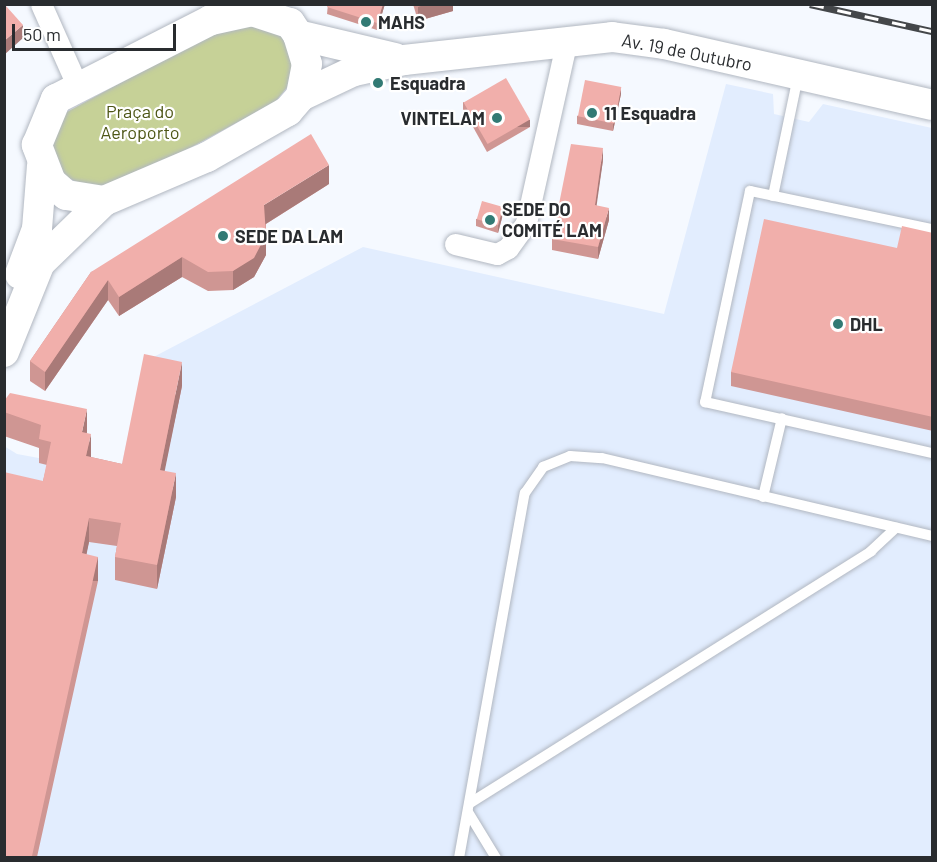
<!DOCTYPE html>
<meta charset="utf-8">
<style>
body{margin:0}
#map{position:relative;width:937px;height:862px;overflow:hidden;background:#f5f9ff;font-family:Barlow,sans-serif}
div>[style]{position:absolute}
.built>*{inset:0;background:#e2edfe}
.green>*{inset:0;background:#c6d197}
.roads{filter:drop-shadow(0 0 2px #b1b7c1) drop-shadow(0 0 2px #b1b7c1)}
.lane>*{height:10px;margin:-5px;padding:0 5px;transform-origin:5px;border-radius:5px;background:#fff}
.street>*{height:21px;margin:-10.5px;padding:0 10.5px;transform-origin:10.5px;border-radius:10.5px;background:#fff}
.secondary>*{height:30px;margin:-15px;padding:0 15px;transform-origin:15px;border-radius:15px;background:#fff}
.rail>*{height:7px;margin-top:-3.5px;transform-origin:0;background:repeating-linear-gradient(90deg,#fff 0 14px,#44474a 0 28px);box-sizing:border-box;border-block:2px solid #44474a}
.wall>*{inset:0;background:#cf9693}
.shaded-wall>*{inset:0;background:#a97a78;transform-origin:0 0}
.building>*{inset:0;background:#f1afab;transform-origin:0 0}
.dots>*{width:16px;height:16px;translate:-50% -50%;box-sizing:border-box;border:3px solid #fff;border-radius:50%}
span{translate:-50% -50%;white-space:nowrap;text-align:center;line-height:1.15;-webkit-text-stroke:4.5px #fff;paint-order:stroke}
.poi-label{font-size:18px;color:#292c2f;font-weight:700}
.left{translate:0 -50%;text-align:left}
.right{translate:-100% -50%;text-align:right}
.street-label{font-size:18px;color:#292c2f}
.park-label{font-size:18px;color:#4d5615}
.frame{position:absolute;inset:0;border:6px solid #292c2f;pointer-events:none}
.scale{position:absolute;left:12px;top:24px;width:164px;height:27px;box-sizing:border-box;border:3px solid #292c2f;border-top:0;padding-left:8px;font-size:18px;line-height:21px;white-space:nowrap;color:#292c2f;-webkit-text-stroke:4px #fff;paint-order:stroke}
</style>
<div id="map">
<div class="built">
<i style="clip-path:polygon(726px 84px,773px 94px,774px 114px,809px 122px,823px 104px,932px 128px,932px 857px,5px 857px,4px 446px,17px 454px,120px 473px,144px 362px,363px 247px,664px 314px)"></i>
</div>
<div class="green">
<i style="clip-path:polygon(240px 24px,276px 29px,294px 49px,289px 85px,275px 102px,125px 183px,96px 190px,63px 176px,52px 156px,52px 136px,65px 113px,203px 38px)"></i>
</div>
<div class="roads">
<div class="lane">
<i style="left:773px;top:196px;width:123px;rotate:-78.2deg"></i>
<i style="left:932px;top:229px;width:186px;rotate:-168.2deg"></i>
<i style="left:750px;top:191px;width:216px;rotate:102deg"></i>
<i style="left:705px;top:402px;width:233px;rotate:12.7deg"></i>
<i style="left:763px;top:497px;width:81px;rotate:-76.5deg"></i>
<i style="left:470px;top:803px;width:474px;rotate:-32.1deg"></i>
<i style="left:871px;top:551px;width:34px;rotate:-43deg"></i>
<i style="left:468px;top:812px;width:54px;rotate:58.7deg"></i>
<i style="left:459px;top:858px;width:371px;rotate:-79.8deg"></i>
<i style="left:525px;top:493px;width:32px;rotate:-55deg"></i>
<i style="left:543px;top:467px;width:29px;rotate:-22deg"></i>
<i style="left:570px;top:456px;width:32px;rotate:4deg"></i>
<i style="left:602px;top:458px;width:339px;rotate:13.3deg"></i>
</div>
<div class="street">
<i style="left:41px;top:4px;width:89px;rotate:66deg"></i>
<i style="left:455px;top:244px;width:43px;rotate:13.4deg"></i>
<i style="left:497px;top:254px;width:13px;rotate:-29deg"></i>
<i style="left:508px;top:248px;width:31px;rotate:-54deg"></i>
<i style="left:526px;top:223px;width:188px;rotate:-77.4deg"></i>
</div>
<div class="secondary">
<i style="left:252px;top:11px;width:40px;rotate:18deg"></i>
<i style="left:290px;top:23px;width:14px;rotate:56deg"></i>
<i style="left:298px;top:35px;width:30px;rotate:73deg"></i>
<i style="left:307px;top:64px;width:33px;rotate:101deg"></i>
<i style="left:301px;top:96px;width:20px;rotate:131deg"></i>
<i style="left:288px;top:111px;width:93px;rotate:150.4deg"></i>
<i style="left:207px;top:157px;width:112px;rotate:156.9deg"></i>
<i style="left:104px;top:201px;width:38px;rotate:-171deg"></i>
<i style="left:66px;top:195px;width:20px;rotate:-139deg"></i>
<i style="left:51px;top:182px;width:40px;rotate:-111deg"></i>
<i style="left:37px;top:145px;width:50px;rotate:-67.6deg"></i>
<i style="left:56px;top:99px;width:174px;rotate:-27deg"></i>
<i style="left:211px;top:20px;width:42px;rotate:-12.4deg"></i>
<i style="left:298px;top:35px;width:100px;rotate:13.3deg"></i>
<i style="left:301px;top:96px;width:59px;rotate:-25.3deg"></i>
<i style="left:354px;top:71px;width:51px;rotate:-12.4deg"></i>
<i style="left:404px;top:60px;width:209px;rotate:-6.3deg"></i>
<i style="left:612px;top:37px;width:52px;rotate:7.7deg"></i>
<i style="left:664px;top:44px;width:275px;rotate:12.8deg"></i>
<i style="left:20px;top:274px;width:48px;rotate:-69.3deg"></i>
<i style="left:37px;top:229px;width:63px;rotate:-85.5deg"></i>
<i style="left:4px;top:352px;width:96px;rotate:-68deg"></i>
<i style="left:40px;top:263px;width:89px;rotate:-44.1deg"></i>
</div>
</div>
<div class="rail">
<i style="left:810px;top:4px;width:125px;rotate:12.5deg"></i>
</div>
<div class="wall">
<i style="clip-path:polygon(328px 4px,385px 4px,377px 30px,327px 14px)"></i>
<i style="clip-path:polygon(413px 4px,453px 4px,453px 11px,418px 21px)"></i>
<i style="clip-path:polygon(621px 94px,613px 131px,577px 124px,577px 116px)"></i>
<i style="clip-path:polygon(463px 102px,530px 127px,487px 152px,463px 109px)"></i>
<i style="clip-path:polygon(603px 160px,596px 205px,609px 220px,598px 259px,552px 250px,552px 239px)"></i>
<i style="clip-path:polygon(329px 184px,266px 224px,266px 255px,254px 277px,233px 290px,208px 291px,182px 277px,119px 316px,108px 300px,45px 391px,30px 381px,30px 361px,91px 272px)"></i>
<i style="clip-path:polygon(503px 214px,498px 233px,476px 226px,476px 219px)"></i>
<i style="clip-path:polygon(933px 233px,933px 431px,731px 386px,731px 372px,897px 248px)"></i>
<i style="clip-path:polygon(182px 386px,164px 471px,176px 497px,157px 589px,115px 580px,115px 557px,117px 546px,89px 542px,86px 554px,98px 581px,37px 857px,4px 858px,43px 481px,47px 465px,39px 463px,39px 448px,4px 436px,4px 401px,87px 433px,91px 457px,122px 464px)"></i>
</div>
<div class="shaded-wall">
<i style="clip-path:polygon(383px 4px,385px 4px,377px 30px,377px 23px)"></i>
<i style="clip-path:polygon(426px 4px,453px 4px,453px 11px,418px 21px,418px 7px)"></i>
<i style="clip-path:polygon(23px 25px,23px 38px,4px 55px,4px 41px)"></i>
<i style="clip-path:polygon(621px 87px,621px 94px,613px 131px,613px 124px)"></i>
<i style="left:530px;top:120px;width:7px;height:50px;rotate:90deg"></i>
<i style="clip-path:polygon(603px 148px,603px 160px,595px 217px,595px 205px)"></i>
<i style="clip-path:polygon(329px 165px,329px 184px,264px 225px,264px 205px)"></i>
<i style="clip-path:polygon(503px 207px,503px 214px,498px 233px,498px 226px)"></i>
<i style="clip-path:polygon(609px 208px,609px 220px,598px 259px,598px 247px)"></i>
<i style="clip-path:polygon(266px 235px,266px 255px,254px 277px,233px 290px,233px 271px)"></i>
<i style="clip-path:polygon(182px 257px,182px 277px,119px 316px,119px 297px)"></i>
<i style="clip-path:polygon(108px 280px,108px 300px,45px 391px,45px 372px)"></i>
<i style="clip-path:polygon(182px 362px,182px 386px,160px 494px,160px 470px)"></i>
<i style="clip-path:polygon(87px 409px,87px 432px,82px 456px,82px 432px)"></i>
<i style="clip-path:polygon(91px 434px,91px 457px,86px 456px)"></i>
<i style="clip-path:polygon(176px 473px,176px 497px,157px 589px,157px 565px)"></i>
<i style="clip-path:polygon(89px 518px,89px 542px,82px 577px,82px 553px)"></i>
<i style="left:98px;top:557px;width:24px;height:308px;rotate:90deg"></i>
</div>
<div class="building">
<i style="clip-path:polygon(328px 4px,383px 4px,377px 23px,327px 7px)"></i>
<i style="clip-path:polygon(6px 6px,23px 25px,4px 41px,4px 8px)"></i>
<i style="left:506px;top:78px;width:48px;height:49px;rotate:60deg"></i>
<i style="left:585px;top:80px;width:37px;height:37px;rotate:11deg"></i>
<i style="clip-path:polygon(311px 134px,329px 165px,264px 205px,266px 235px,254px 258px,233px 271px,208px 272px,182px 257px,119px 297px,108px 280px,45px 372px,30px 361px,91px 272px)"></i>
<i style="clip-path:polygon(571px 144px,603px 148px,595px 205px,609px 208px,598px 247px,552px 239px)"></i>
<i style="left:482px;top:201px;width:22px;height:19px;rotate:16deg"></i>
<i style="clip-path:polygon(764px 219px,897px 248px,902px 226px,933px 233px,933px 417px,731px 372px)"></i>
<i style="clip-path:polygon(144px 354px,182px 362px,160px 470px,176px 473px,157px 565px,115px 557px,121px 523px,89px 518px,82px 553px,98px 557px,32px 856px,37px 858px,4px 858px,4px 472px,43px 481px,51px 442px,39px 439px,41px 425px,4px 412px,4px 401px,10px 393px,87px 409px,82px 432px,91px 434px,86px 456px,122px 464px)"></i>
</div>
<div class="dots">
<i style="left:366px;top:22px;background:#327a74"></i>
<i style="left:378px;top:83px;background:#327a74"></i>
<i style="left:592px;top:113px;background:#327a74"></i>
<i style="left:497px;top:118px;background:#327a74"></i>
<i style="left:490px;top:220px;background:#327a74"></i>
<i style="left:223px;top:236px;background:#327a74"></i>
<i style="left:838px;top:324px;background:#327a74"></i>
</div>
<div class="poi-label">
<span class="left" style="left:378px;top:22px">MAHS</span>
<span class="left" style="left:390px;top:83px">Esquadra</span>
<span class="left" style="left:604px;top:113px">11 Esquadra</span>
<span class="right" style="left:485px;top:118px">VINTELAM</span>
<span class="left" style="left:502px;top:220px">SEDE DO<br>COMITÉ LAM</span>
<span class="left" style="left:235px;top:236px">SEDE DA LAM</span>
<span class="left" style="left:850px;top:324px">DHL</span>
</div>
<div class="street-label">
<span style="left:687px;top:52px;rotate:11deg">Av. 19 de Outubro</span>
</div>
<div class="park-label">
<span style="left:140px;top:122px">Praça do<br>Aeroporto</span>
</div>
<div class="frame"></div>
<div class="scale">50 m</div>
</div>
